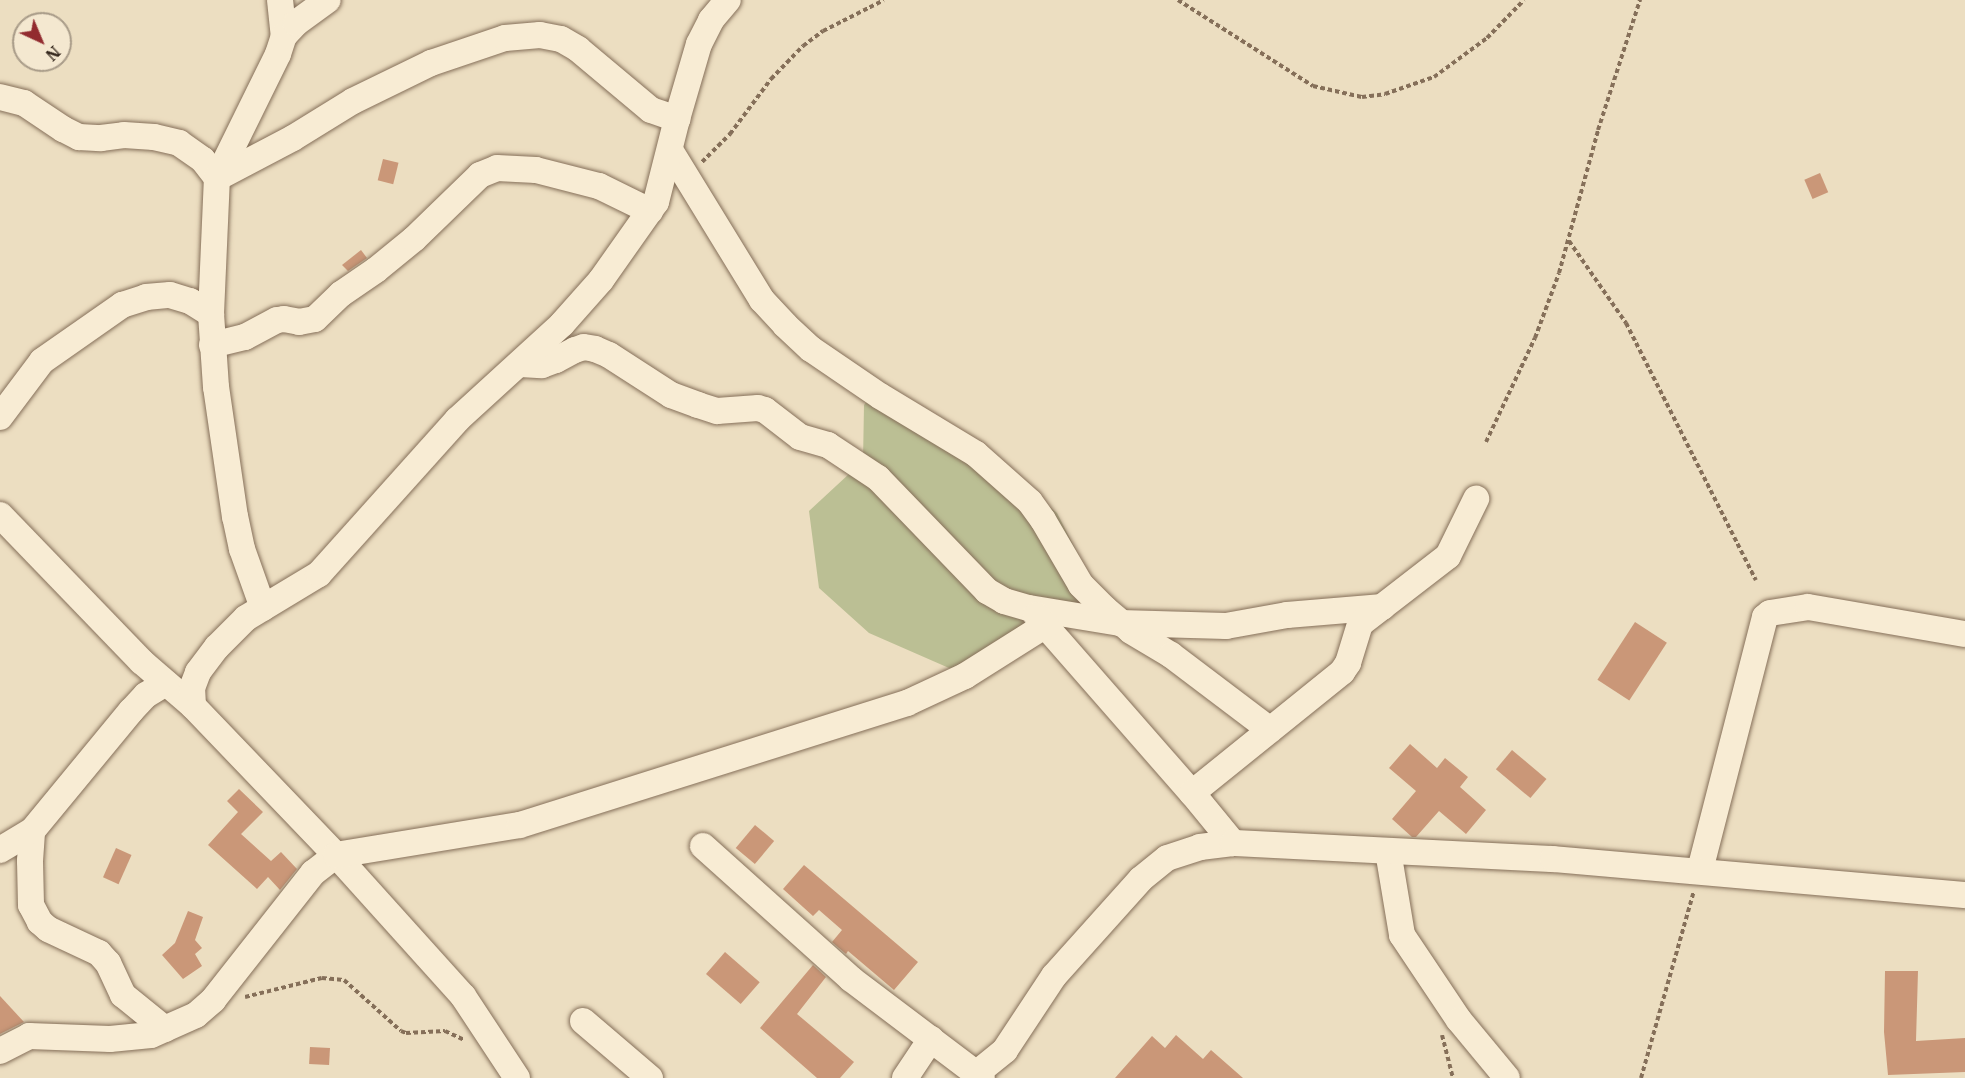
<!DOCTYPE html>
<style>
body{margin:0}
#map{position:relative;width:1965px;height:1078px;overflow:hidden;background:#ecdec1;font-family:"IBM Plex Serif",serif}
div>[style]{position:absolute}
.cemetery>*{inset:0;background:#bbbf94}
.building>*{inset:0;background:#ca9778;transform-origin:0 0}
.path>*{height:4px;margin-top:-2px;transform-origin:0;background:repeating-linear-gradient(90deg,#856f59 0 4.5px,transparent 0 7.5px)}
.roads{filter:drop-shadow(0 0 2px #856f59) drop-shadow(0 0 2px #856f59)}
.minor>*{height:26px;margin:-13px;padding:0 13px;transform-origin:13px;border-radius:13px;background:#f8ecd4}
span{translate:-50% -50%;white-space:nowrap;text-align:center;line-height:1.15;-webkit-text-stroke:5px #f4e8d0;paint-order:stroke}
.north{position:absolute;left:12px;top:12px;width:60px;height:60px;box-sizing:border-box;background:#f4e8d0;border:2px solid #a89b88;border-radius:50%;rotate:136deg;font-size:16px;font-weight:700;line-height:24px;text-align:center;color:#35281d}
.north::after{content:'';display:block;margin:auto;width:21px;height:27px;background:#922b2f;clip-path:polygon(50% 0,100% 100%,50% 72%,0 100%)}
</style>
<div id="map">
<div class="cemetery">
<i style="clip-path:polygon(869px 399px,967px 437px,1057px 513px,1091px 580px,1086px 599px,1059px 635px,965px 675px,869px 633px,819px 588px,809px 511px,863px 461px,864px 405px)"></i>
</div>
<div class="building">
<i style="left:383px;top:159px;width:16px;height:22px;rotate:14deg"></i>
<i style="left:1820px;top:173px;width:21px;height:17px;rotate:67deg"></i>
<i style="clip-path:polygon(361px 250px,367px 258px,348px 271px,342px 265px)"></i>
<i style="left:1635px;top:622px;width:38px;height:69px;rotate:33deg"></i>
<i style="clip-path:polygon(1410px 744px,1437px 768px,1445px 758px,1468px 777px,1460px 787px,1486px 810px,1466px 834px,1439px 811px,1416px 837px,1412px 837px,1392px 819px,1416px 791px,1389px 768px)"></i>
<i style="left:1512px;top:750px;width:45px;height:25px;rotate:40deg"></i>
<i style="clip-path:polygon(239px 789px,263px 812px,241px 834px,271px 861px,281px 852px,297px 869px,280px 890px,268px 877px,257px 889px,208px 845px,238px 812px,227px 801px)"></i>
<i style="left:755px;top:825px;width:25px;height:30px;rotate:40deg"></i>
<i style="left:116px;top:848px;width:17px;height:32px;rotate:24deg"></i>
<i style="clip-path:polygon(804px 865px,918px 962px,894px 990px,848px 951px,846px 954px,832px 942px,842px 930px,819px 910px,813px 916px,783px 889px)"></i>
<i style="clip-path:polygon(188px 911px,203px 917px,195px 940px,202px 948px,195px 954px,202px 966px,183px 979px,162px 955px,175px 943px)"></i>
<i style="left:725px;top:952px;width:46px;height:29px;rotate:41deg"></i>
<i style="clip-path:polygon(813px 965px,826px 977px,797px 1014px,854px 1062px,840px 1078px,817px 1078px,760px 1028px)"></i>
<i style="clip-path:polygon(1885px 971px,1918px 971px,1916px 1041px,1965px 1038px,1965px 1072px,1888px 1075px,1884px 1032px)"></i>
<i style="clip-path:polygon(0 996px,24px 1022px,0 1034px)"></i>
<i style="clip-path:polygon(1176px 1035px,1203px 1059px,1211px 1050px,1243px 1078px,1115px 1078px,1152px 1036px,1165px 1048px)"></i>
<i style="left:310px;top:1047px;width:20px;height:17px;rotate:3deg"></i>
</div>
<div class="path">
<i style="left:1178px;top:0;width:160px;rotate:32.5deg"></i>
<i style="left:1313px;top:86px;width:50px;rotate:12.7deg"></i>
<i style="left:1362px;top:97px;width:23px;rotate:-7deg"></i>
<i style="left:1385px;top:94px;width:52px;rotate:-19.1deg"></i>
<i style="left:1434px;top:77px;width:66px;rotate:-36.3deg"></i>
<i style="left:1487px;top:38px;width:53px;rotate:-45.8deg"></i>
<i style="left:702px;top:162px;width:40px;rotate:-45deg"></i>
<i style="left:730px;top:134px;width:69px;rotate:-53.3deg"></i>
<i style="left:771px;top:79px;width:46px;rotate:-45.9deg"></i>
<i style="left:803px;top:46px;width:25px;rotate:-37deg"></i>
<i style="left:823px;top:31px;width:68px;rotate:-26.9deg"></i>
<i style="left:1569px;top:241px;width:100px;rotate:55.2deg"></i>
<i style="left:1626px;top:323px;width:288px;rotate:63.2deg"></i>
<i style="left:1486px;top:442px;width:115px;rotate:-64.8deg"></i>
<i style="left:1535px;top:338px;width:69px;rotate:-69.7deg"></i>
<i style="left:1559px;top:273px;width:148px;rotate:-74.7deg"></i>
<i style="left:1598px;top:130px;width:137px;rotate:-72.1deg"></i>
<i style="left:245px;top:997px;width:79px;rotate:-13.9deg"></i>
<i style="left:322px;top:978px;width:22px;rotate:5deg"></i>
<i style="left:344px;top:980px;width:76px;rotate:41.8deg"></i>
<i style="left:401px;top:1031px;width:5px;rotate:22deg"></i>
<i style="left:406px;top:1033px;width:39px;rotate:-3deg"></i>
<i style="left:445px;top:1031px;width:21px;rotate:25deg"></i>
<i style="left:1442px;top:1035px;width:44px;rotate:75.7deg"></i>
<i style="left:1641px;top:1078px;width:194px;rotate:-74.2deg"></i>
</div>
<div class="roads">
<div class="minor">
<i style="left:280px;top:0;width:36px;rotate:84deg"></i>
<i style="left:0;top:97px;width:25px;rotate:14deg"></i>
<i style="left:24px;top:103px;width:47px;rotate:33.7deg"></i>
<i style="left:63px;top:129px;width:18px;rotate:27deg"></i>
<i style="left:79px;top:137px;width:22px;rotate:3deg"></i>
<i style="left:101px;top:138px;width:23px;rotate:-7deg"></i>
<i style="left:124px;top:135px;width:30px;rotate:4deg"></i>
<i style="left:154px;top:137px;width:26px;rotate:13deg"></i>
<i style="left:179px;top:143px;width:29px;rotate:35deg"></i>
<i style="left:203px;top:160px;width:23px;rotate:52deg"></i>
<i style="left:217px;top:178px;width:86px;rotate:-27.8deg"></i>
<i style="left:293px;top:138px;width:70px;rotate:-31.7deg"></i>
<i style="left:353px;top:101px;width:87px;rotate:-26deg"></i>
<i style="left:431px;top:63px;width:78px;rotate:-18.7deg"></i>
<i style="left:505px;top:38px;width:35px;rotate:-5deg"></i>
<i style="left:540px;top:35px;width:21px;rotate:11deg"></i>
<i style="left:561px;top:39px;width:20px;rotate:30deg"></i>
<i style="left:578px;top:49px;width:95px;rotate:39.9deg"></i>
<i style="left:651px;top:110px;width:28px;rotate:19deg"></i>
<i style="left:670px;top:150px;width:176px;rotate:58.5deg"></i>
<i style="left:762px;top:300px;width:34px;rotate:47deg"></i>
<i style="left:785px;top:325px;width:35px;rotate:43deg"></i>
<i style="left:811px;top:349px;width:83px;rotate:34.3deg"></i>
<i style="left:880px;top:396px;width:112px;rotate:31.1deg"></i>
<i style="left:976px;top:454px;width:72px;rotate:41.6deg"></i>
<i style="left:1030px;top:502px;width:22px;rotate:54deg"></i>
<i style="left:1043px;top:520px;width:75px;rotate:59.7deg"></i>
<i style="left:1081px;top:585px;width:34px;rotate:45deg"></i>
<i style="left:1105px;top:609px;width:34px;rotate:40deg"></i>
<i style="left:1131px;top:631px;width:47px;rotate:31deg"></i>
<i style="left:1171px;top:655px;width:124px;rotate:37.1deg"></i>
<i style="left:212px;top:345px;width:34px;rotate:-14deg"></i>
<i style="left:245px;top:337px;width:36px;rotate:-28deg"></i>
<i style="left:277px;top:320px;width:7px;rotate:-8deg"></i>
<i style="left:284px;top:319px;width:15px;rotate:11deg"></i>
<i style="left:299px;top:322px;width:16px;rotate:-11deg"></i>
<i style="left:315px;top:319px;width:36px;rotate:-44deg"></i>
<i style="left:341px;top:294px;width:42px;rotate:-34.4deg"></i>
<i style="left:376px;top:270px;width:49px;rotate:-39.2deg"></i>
<i style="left:414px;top:239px;width:92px;rotate:-44.1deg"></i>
<i style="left:480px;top:175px;width:18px;rotate:-22deg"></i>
<i style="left:497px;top:168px;width:39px;rotate:3deg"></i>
<i style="left:536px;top:170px;width:65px;rotate:14.3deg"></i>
<i style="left:599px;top:186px;width:57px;rotate:26.1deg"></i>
<i style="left:520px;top:364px;width:22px;rotate:3deg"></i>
<i style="left:542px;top:365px;width:15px;rotate:-20deg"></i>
<i style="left:556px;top:360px;width:21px;rotate:-28deg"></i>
<i style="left:575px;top:350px;width:9px;rotate:-18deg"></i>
<i style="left:584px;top:347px;width:11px;rotate:10deg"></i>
<i style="left:595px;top:349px;width:15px;rotate:23deg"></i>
<i style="left:609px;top:355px;width:74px;rotate:32.8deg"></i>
<i style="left:671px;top:395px;width:29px;rotate:20deg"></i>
<i style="left:698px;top:405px;width:20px;rotate:18deg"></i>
<i style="left:717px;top:411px;width:41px;rotate:-4.2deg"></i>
<i style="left:758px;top:408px;width:7px;rotate:16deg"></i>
<i style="left:765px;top:410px;width:44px;rotate:37.6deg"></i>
<i style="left:800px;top:437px;width:29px;rotate:16deg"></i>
<i style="left:828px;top:445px;width:60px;rotate:33.4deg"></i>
<i style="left:878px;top:478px;width:157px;rotate:46deg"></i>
<i style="left:987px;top:591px;width:20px;rotate:30deg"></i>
<i style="left:1004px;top:601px;width:26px;rotate:16deg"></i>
<i style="left:1029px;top:608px;width:92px;rotate:9.4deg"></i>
<i style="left:1120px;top:623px;width:106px;rotate:1.6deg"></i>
<i style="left:1226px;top:626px;width:62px;rotate:-10.2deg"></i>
<i style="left:1287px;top:615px;width:96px;rotate:-4.8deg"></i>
<i style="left:0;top:417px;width:70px;rotate:-53.1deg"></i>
<i style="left:42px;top:361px;width:98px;rotate:-35deg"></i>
<i style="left:122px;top:305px;width:25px;rotate:-18deg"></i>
<i style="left:146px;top:297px;width:24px;rotate:-5deg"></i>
<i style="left:170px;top:295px;width:21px;rotate:17deg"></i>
<i style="left:190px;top:301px;width:25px;rotate:32deg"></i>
<i style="left:0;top:515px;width:204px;rotate:46deg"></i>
<i style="left:142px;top:662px;width:67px;rotate:40.8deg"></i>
<i style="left:193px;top:706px;width:207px;rotate:46.2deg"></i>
<i style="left:336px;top:855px;width:190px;rotate:48deg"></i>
<i style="left:463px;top:996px;width:98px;rotate:56.6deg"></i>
<i style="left:263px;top:608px;width:63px;rotate:-109.6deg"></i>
<i style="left:242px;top:549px;width:33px;rotate:-102deg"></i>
<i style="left:235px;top:517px;width:131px;rotate:-98.3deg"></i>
<i style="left:216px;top:387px;width:73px;rotate:-93.9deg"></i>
<i style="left:211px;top:314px;width:136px;rotate:-87.5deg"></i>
<i style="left:217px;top:178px;width:138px;rotate:-63.8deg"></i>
<i style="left:278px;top:54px;width:19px;rotate:-72deg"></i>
<i style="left:284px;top:36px;width:18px;rotate:-47deg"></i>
<i style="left:296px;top:23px;width:39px;rotate:-36deg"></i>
<i style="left:1036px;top:615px;width:237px;rotate:48.8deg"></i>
<i style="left:1192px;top:793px;width:65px;rotate:50.6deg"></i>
<i style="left:193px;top:706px;width:18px;rotate:-93deg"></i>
<i style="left:192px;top:688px;width:17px;rotate:-69deg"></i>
<i style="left:198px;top:672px;width:31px;rotate:-53deg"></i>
<i style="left:217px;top:647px;width:41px;rotate:-45deg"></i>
<i style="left:246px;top:618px;width:85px;rotate:-31.1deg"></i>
<i style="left:319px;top:574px;width:207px;rotate:-48.1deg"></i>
<i style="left:457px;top:420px;width:142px;rotate:-42.4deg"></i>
<i style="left:562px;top:324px;width:59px;rotate:-48.4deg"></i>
<i style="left:601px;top:280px;width:95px;rotate:-54.8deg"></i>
<i style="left:656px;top:202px;width:86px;rotate:-75.8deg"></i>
<i style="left:677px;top:119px;width:78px;rotate:-73.7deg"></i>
<i style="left:699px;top:44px;width:27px;rotate:-63deg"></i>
<i style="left:711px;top:20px;width:26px;rotate:-50deg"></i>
<i style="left:1192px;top:793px;width:193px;rotate:-38.9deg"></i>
<i style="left:1342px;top:672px;width:11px;rotate:-56deg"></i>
<i style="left:1348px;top:663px;width:41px;rotate:-72.9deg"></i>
<i style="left:1360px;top:624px;width:111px;rotate:-37.7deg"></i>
<i style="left:1448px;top:556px;width:64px;rotate:-63.8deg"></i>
<i style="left:703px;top:846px;width:199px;rotate:41.9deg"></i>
<i style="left:851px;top:979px;width:164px;rotate:37.1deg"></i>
<i style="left:0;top:850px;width:37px;rotate:-31deg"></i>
<i style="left:1388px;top:851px;width:85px;rotate:80.5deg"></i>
<i style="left:1402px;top:935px;width:102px;rotate:56.2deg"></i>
<i style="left:1459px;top:1020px;width:75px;rotate:50.4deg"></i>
<i style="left:1700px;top:870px;width:261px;rotate:-75.6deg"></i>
<i style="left:1765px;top:617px;width:6px;rotate:-39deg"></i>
<i style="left:1770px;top:613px;width:38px;rotate:-9deg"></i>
<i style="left:1808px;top:607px;width:159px;rotate:9.8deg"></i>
<i style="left:583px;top:1021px;width:88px;rotate:40.4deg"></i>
<i style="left:165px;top:1029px;width:54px;rotate:-141deg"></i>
<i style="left:123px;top:995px;width:35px;rotate:-115deg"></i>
<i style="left:108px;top:963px;width:13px;rotate:-132deg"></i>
<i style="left:99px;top:953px;width:56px;rotate:-154.8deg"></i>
<i style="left:48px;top:929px;width:11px;rotate:-139deg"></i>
<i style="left:40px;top:922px;width:19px;rotate:-118deg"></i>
<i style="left:31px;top:905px;width:44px;rotate:-91.3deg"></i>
<i style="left:30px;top:861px;width:30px;rotate:-86deg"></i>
<i style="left:32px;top:831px;width:156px;rotate:-50.5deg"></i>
<i style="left:131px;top:711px;width:22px;rotate:-47deg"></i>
<i style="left:146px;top:695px;width:23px;rotate:-31deg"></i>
<i style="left:0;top:1051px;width:33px;rotate:-27deg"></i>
<i style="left:29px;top:1036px;width:81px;rotate:2.1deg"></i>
<i style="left:110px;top:1039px;width:41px;rotate:-5.6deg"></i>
<i style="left:151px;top:1035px;width:49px;rotate:-24deg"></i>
<i style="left:196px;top:1015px;width:23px;rotate:-41deg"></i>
<i style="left:213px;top:1000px;width:162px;rotate:-51.8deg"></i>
<i style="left:313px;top:873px;width:29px;rotate:-38deg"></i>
<i style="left:336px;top:855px;width:186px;rotate:-9.3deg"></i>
<i style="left:520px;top:825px;width:406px;rotate:-17.5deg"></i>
<i style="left:907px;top:703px;width:64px;rotate:-25deg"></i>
<i style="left:965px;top:676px;width:96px;rotate:-32.2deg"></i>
<i style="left:977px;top:1073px;width:36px;rotate:-39deg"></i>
<i style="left:1005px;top:1050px;width:89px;rotate:-56.5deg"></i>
<i style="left:1054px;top:976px;width:130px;rotate:-48.1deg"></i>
<i style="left:1141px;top:879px;width:33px;rotate:-39deg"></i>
<i style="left:1167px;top:858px;width:35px;rotate:-18deg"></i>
<i style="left:1200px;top:847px;width:33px;rotate:-7deg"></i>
<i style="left:1233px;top:843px;width:320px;rotate:2.9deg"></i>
<i style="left:1553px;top:859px;width:414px;rotate:5deg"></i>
<i style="left:905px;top:1078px;width:47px;rotate:-56.3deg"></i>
</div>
</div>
<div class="north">N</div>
</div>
